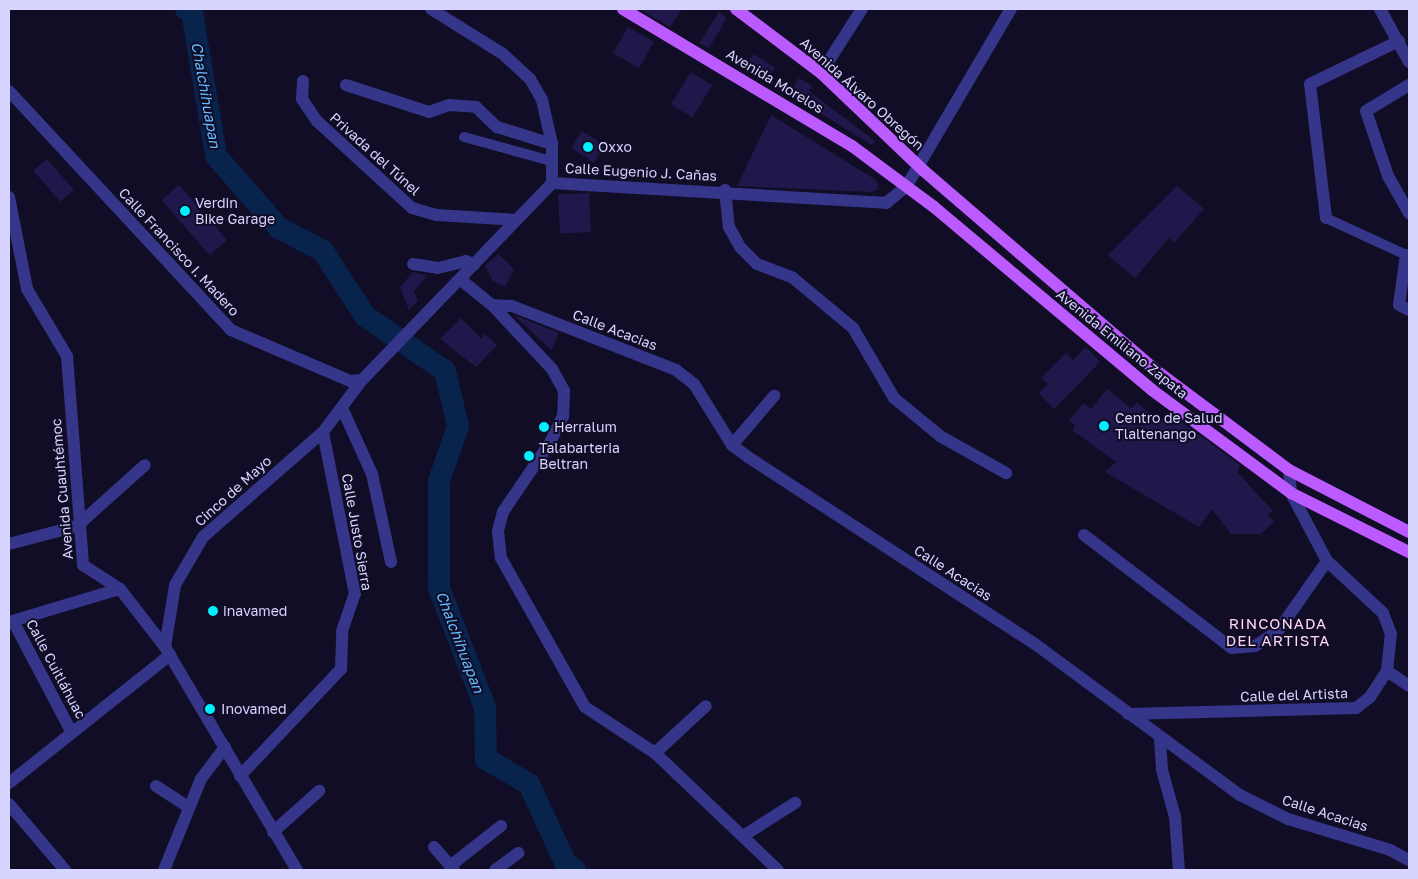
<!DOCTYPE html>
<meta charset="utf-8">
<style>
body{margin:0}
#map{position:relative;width:1418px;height:879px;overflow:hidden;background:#110d27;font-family:"Golos Text",sans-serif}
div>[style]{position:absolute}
.river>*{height:22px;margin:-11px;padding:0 11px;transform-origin:11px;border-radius:11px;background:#08234c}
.building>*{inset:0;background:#20184a;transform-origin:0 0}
.pedestrian>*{height:10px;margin:-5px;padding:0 5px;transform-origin:5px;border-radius:5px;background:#35358a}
.minor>*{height:12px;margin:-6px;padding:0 6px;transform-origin:6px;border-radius:6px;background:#35358a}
.tertiary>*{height:12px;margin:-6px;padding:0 6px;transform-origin:6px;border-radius:6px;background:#35358a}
.primary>*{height:12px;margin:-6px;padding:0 6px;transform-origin:6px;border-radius:6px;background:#bb5bff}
.dots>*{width:14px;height:14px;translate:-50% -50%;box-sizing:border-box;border:2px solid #110d27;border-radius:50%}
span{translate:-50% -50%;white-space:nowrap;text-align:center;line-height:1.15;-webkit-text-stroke:4px #110d27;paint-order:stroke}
.street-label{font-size:14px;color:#d7d4ff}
.poi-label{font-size:14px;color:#d7d4ff}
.left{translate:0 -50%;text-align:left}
.water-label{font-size:15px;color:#62bcff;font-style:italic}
.neighbourhood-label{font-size:15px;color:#ffd6f2;letter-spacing:1px}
.frame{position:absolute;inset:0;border:10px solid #d7d4ff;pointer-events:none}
</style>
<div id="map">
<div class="river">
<i style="left:186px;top:9px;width:7px;rotate:27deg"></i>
<i style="left:192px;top:12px;width:146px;rotate:80.5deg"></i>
<i style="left:216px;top:156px;width:96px;rotate:48.8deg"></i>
<i style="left:279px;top:228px;width:50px;rotate:27.6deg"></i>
<i style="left:323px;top:251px;width:77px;rotate:57.1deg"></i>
<i style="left:365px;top:316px;width:97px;rotate:34.5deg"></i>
<i style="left:445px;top:371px;width:57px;rotate:76.7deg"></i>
<i style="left:458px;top:426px;width:58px;rotate:109.1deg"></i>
<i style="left:439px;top:481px;width:107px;rotate:90deg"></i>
<i style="left:439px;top:588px;width:128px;rotate:68.9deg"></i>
<i style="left:485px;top:707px;width:52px;rotate:88.9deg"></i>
<i style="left:486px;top:759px;width:50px;rotate:30.2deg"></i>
<i style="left:529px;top:784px;width:88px;rotate:65.2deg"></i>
<i style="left:566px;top:864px;width:11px;rotate:34deg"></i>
</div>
<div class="building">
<i style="clip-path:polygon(639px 9px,682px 9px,670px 27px)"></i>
<i style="clip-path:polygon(719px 12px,727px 18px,709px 48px,699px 43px)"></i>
<i style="left:628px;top:27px;width:30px;height:30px;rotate:30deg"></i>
<i style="clip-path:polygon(754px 54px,775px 68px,769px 76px,749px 61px)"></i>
<i style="left:691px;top:72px;width:25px;height:38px;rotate:32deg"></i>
<i style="clip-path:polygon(799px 78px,812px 86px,809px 91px,875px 141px,872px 145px,789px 94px)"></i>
<i style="clip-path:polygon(771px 115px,876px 180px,879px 189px,871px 192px,737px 186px)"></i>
<i style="left:582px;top:131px;width:27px;height:20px;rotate:33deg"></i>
<i style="left:47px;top:159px;width:41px;height:18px;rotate:49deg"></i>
<i style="left:179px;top:185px;width:73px;height:23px;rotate:49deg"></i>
<i style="clip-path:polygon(1177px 186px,1204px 209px,1174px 243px,1169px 238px,1135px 278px,1108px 255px)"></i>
<i style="left:589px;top:193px;width:39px;height:31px;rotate:87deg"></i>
<i style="clip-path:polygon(498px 254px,514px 269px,505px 287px,493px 281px,485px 266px)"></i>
<i style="clip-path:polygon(413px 272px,427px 276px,414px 291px,418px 300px,409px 310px,400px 287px)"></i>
<i style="clip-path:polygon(514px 315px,559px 333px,551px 350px)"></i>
<i style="clip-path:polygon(461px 318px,481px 338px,485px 334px,497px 345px,476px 367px,440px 339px)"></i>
<i style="clip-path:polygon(1086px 347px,1100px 362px,1054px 409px,1039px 393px,1048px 384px,1041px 378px,1066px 353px,1073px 360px)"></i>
<i style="clip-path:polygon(1107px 389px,1131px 408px,1137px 402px,1159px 422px,1169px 413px,1240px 465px,1237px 472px,1273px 511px,1267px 514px,1274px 522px,1261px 534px,1231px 534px,1212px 509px,1199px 527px,1105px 472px,1116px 462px,1072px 430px,1075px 425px,1069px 421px,1083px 403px,1091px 409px)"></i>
</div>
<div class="pedestrian">
<i style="left:464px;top:137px;width:90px;rotate:15.4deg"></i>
<i style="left:1326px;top:218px;width:88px;rotate:24.8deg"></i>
</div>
<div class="minor">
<i style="left:1380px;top:9px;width:60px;rotate:61.3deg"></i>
<i style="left:821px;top:73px;width:76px;rotate:-57.4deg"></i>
<i style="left:303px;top:81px;width:18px;rotate:93deg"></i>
<i style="left:302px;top:99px;width:27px;rotate:56deg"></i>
<i style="left:317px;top:121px;width:129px;rotate:42.5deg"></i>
<i style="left:412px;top:208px;width:26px;rotate:16deg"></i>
<i style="left:437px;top:215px;width:79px;rotate:3.6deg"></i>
<i style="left:346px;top:85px;width:87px;rotate:18deg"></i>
<i style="left:429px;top:112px;width:21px;rotate:-19deg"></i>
<i style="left:449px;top:105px;width:27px;rotate:4deg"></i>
<i style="left:476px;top:107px;width:29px;rotate:44deg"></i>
<i style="left:497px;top:127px;width:58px;rotate:17.2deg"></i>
<i style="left:1409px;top:85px;width:50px;rotate:148.8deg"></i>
<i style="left:1366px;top:111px;width:69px;rotate:71.3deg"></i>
<i style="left:1388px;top:176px;width:43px;rotate:60.4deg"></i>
<i style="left:725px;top:190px;width:37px;rotate:84deg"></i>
<i style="left:729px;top:227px;width:23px;rotate:61deg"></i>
<i style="left:740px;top:247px;width:24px;rotate:45deg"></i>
<i style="left:757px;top:264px;width:39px;rotate:21deg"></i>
<i style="left:793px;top:278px;width:78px;rotate:39.8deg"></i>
<i style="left:853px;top:328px;width:81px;rotate:59.6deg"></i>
<i style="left:894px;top:398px;width:60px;rotate:39.6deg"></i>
<i style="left:940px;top:436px;width:76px;rotate:29.3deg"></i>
<i style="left:9px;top:197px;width:94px;rotate:78.9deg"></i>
<i style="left:27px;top:289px;width:78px;rotate:59.2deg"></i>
<i style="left:67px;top:356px;width:210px;rotate:85.6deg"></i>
<i style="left:83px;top:565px;width:44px;rotate:33deg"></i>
<i style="left:120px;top:589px;width:73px;rotate:52.2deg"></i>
<i style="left:165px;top:647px;width:259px;rotate:59.4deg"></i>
<i style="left:1326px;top:218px;width:135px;rotate:-96.8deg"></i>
<i style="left:1310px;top:84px;width:99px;rotate:-25.8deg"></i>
<i style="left:1406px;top:255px;width:50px;rotate:98deg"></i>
<i style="left:1399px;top:305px;width:11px;rotate:27deg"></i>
<i style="left:413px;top:264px;width:25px;rotate:9deg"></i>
<i style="left:438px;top:268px;width:29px;rotate:-14deg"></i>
<i style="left:466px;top:261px;width:9px;rotate:27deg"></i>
<i style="left:492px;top:305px;width:20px;rotate:3deg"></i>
<i style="left:512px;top:306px;width:176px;rotate:21.3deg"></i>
<i style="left:676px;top:370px;width:23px;rotate:38deg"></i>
<i style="left:694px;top:384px;width:72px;rotate:58.1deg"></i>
<i style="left:732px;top:445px;width:20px;rotate:37deg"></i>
<i style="left:748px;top:457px;width:343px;rotate:33.1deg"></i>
<i style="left:1035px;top:644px;width:255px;rotate:36.4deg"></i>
<i style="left:1240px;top:795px;width:54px;rotate:26.6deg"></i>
<i style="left:1288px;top:819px;width:107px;rotate:16.9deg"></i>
<i style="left:1390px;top:850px;width:21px;rotate:28deg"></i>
<i style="left:342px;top:408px;width:72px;rotate:65.6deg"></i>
<i style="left:372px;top:474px;width:90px;rotate:77.8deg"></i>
<i style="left:732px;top:445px;width:65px;rotate:-49.4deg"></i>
<i style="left:1084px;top:535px;width:186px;rotate:37.4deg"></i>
<i style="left:1232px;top:648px;width:23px;rotate:-5deg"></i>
<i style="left:1255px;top:646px;width:27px;rotate:-33deg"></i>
<i style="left:1278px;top:631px;width:85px;rotate:-55deg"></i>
<i style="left:9px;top:544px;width:70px;rotate:-14.8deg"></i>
<i style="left:77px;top:526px;width:91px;rotate:-41.9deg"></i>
<i style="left:13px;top:621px;width:124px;rotate:62.2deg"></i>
<i style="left:9px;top:622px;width:116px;rotate:-16.6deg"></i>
<i style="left:165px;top:647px;width:63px;rotate:-80.8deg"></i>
<i style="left:175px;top:585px;width:56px;rotate:-59.7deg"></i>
<i style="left:203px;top:537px;width:159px;rotate:-41.2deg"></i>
<i style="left:323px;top:432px;width:65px;rotate:-53.1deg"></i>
<i style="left:1387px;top:671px;width:27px;rotate:34deg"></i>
<i style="left:1128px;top:714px;width:228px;rotate:-1.5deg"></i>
<i style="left:1356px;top:708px;width:18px;rotate:-38deg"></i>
<i style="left:1370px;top:697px;width:31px;rotate:-57deg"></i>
<i style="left:1387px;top:671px;width:37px;rotate:-84deg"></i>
<i style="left:1391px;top:634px;width:22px;rotate:-111deg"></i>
<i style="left:1383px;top:613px;width:76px;rotate:-137.1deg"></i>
<i style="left:1327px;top:561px;width:77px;rotate:-117.9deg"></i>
<i style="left:1291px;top:493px;width:23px;rotate:-95deg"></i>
<i style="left:1160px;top:740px;width:30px;rotate:86deg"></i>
<i style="left:1162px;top:770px;width:49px;rotate:74.5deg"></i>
<i style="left:1175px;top:817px;width:53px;rotate:85.7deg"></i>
<i style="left:655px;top:753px;width:69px;rotate:-42.7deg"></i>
<i style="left:240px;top:776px;width:147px;rotate:-46.7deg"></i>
<i style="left:341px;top:669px;width:38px;rotate:-88deg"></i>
<i style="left:342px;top:631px;width:39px;rotate:-71deg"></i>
<i style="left:355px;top:594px;width:165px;rotate:-101.2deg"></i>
<i style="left:9px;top:783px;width:206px;rotate:-38.5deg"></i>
<i style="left:156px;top:786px;width:38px;rotate:33deg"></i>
<i style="left:9px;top:804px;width:87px;rotate:49.7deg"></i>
<i style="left:273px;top:832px;width:62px;rotate:-41.7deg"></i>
<i style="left:743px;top:836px;width:62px;rotate:-32.4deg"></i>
<i style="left:434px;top:847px;width:30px;rotate:49deg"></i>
<i style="left:450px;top:866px;width:65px;rotate:-38.1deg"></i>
<i style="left:164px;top:870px;width:98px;rotate:-67.9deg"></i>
<i style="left:201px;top:779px;width:40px;rotate:-53deg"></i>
<i style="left:495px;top:870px;width:29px;rotate:-36deg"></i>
</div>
<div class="tertiary">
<i style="left:431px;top:9px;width:85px;rotate:32deg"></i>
<i style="left:503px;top:54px;width:37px;rotate:43deg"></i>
<i style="left:530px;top:79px;width:24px;rotate:60deg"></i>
<i style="left:542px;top:100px;width:45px;rotate:77.2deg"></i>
<i style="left:552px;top:144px;width:39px;rotate:90deg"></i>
<i style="left:9px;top:91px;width:326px;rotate:47.1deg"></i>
<i style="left:231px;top:330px;width:129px;rotate:23.2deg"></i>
<i style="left:350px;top:381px;width:12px;rotate:-5deg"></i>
<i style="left:362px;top:380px;width:274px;rotate:-46deg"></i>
<i style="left:552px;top:183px;width:335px;rotate:3.4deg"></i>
<i style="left:886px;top:203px;width:26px;rotate:-39deg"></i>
<i style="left:906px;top:187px;width:207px;rotate:-59.5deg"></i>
<i style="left:461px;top:280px;width:40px;rotate:39deg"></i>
<i style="left:492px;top:305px;width:88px;rotate:46.8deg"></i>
<i style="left:552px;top:369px;width:25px;rotate:61deg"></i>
<i style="left:564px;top:391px;width:25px;rotate:92deg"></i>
<i style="left:563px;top:416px;width:28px;rotate:116deg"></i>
<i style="left:551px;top:441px;width:86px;rotate:124.1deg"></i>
<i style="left:503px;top:512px;width:20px;rotate:105deg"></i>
<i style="left:498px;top:531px;width:27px;rotate:84deg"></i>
<i style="left:501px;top:558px;width:171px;rotate:60.6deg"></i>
<i style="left:585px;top:707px;width:84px;rotate:33.3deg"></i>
<i style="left:655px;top:753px;width:170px;rotate:43.6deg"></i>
</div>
<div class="primary">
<i style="left:623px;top:9px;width:267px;rotate:30.9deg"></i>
<i style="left:852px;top:146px;width:102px;rotate:36.6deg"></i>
<i style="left:934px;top:207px;width:285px;rotate:40deg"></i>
<i style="left:1152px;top:390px;width:173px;rotate:36.5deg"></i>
<i style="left:1291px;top:493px;width:132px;rotate:26.6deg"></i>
<i style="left:736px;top:9px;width:106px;rotate:37deg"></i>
<i style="left:821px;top:73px;width:142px;rotate:43.6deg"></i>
<i style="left:924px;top:171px;width:303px;rotate:40.7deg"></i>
<i style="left:1154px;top:369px;width:169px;rotate:36.8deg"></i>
<i style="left:1289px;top:470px;width:135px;rotate:27.3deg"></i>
</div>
<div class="dots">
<i style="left:588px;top:147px;background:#00efff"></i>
<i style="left:185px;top:211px;background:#00efff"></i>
<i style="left:1104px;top:426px;background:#00efff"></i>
<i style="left:544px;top:427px;background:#00efff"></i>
<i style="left:529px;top:456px;background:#00efff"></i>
<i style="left:213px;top:611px;background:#00efff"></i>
<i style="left:210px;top:709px;background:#00efff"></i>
</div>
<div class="street-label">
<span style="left:775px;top:81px;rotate:31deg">Avenida Morelos</span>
<span style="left:862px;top:94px;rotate:42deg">Avenida Álvaro Obregón</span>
<span style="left:375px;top:154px;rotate:42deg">Privada del Túnel</span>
<span style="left:641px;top:172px;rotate:3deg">Calle Eugenio J. Cañas</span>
<span style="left:179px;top:252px;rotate:47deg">Calle Francisco I. Madero</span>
<span style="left:615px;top:330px;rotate:21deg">Calle Acacias</span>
<span style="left:1122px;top:344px;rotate:39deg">Avenida Emiliano Zapata</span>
<span style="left:62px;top:489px;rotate:-95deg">Avenida Cuauhtémoc</span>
<span style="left:233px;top:491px;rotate:-42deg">Cinco de Mayo</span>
<span style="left:357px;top:532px;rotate:80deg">Calle Justo Sierra</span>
<span style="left:953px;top:573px;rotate:33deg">Calle Acacias</span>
<span style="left:56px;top:669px;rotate:62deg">Calle Cuitláhuac</span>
<span style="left:1294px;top:695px;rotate:-2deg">Calle del Artista</span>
<span style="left:1325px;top:813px;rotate:18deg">Calle Acacias</span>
</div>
<div class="poi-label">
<span class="left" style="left:598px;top:147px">Oxxo</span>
<span class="left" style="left:195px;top:211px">Verdin<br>Bike Garage</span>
<span class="left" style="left:1115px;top:426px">Centro de Salud<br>Tlaltenango</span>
<span class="left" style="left:554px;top:427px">Herralum</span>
<span class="left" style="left:539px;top:456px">Talabarteria<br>Beltran</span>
<span class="left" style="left:223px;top:611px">inavamed</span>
<span class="left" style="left:221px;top:709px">Inovamed</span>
</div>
<div class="water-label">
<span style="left:206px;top:95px;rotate:80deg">Chalchihuapan</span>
<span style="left:460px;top:642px;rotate:69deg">Chalchihuapan</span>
</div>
<div class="neighbourhood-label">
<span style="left:1278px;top:632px">RINCONADA<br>DEL ARTISTA</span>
</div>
<div class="frame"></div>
</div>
